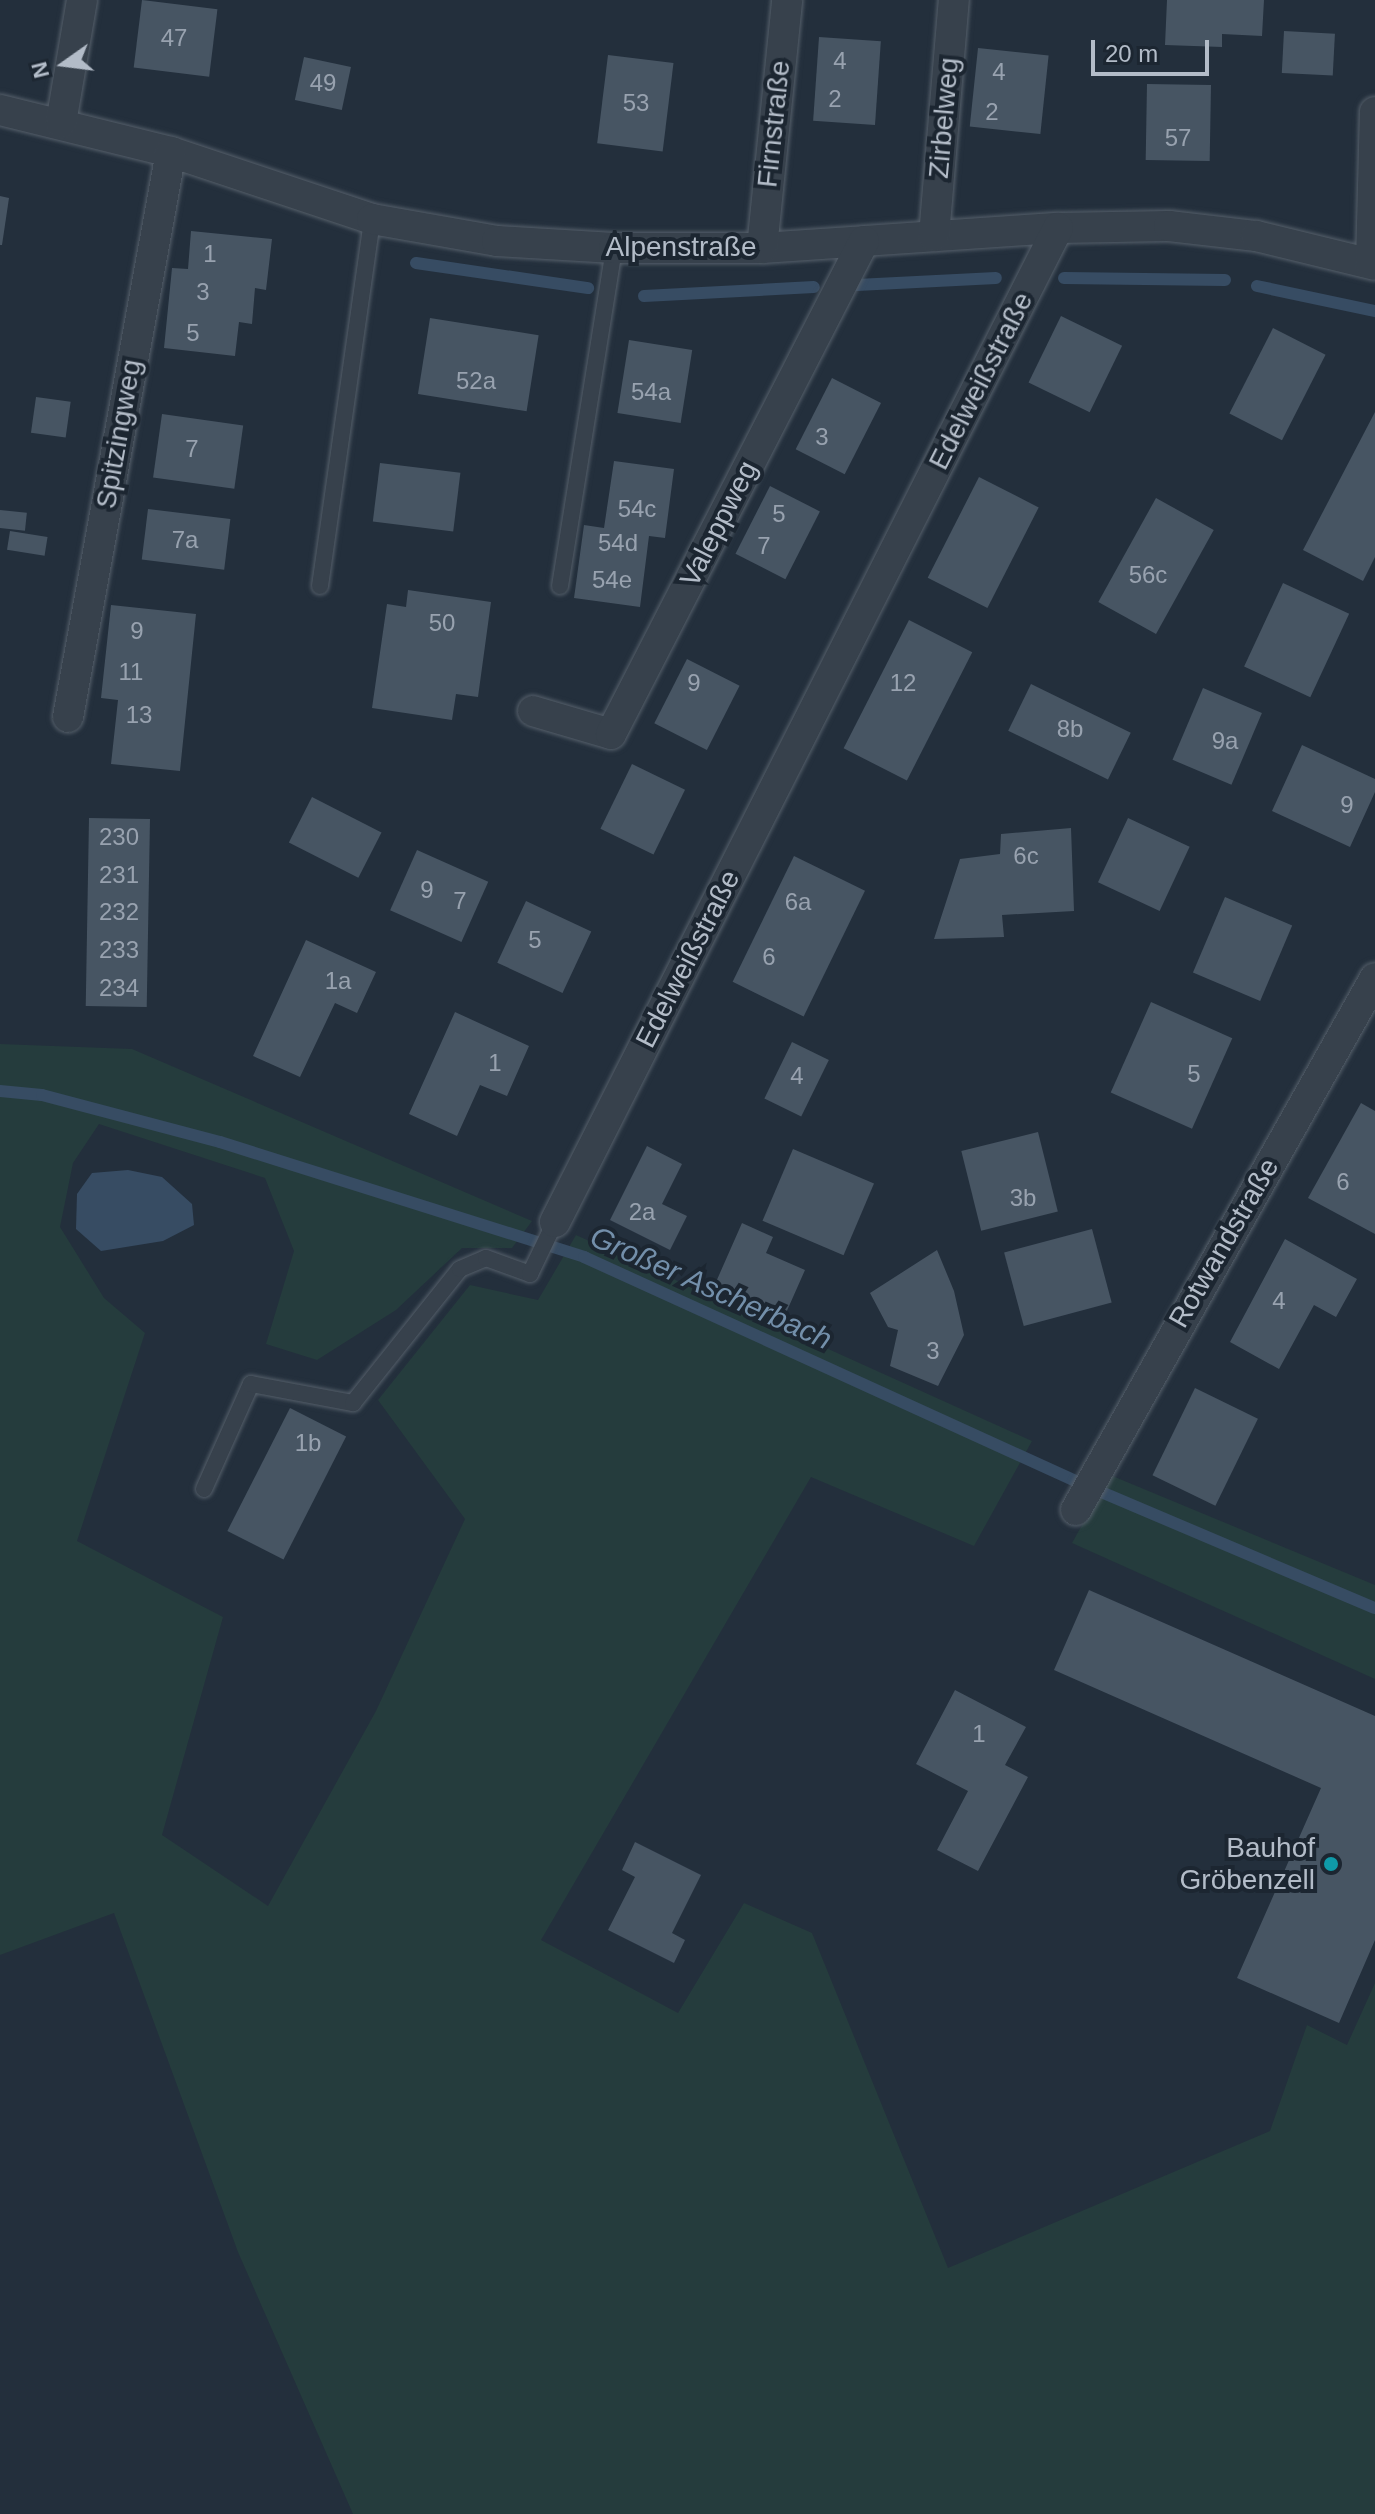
<!DOCTYPE html>
<meta charset="utf-8">
<style>
body{margin:0}
#map{position:relative;width:1375px;height:2514px;overflow:hidden;background:#232f3c;font-family:Arial,sans-serif}
div>[style]{position:absolute}
.green>*{inset:0;background:#253c3d}
.water>*{inset:0;background:#374c63}
.stream>*{height:12px;margin:-6px;padding:0 6px;transform-origin:6px;border-radius:6px;background:#374c63}
.building>*{inset:0;background:#475563;transform-origin:0 0}
.roads{filter:drop-shadow(0 0 2px #555f6a) drop-shadow(0 0 2px #555f6a)}
.lane>*{height:16px;margin:-8px;padding:0 8px;transform-origin:8px;border-radius:8px;background:#37414c}
.street>*{height:30px;margin:-15px;padding:0 15px;transform-origin:15px;border-radius:15px;background:#37414c}
.dots>*{width:22px;height:22px;translate:-50% -50%;box-sizing:border-box;border:4px solid #1c2631;border-radius:50%}
span{translate:-50% -50%;white-space:nowrap;text-align:center;line-height:1.15;-webkit-text-stroke:8px #1c2631;paint-order:stroke}
.number-label{font-size:24px;color:#98a2af}
.number-label span{-webkit-text-stroke-width:0}
.street-label{font-size:28px;color:#b3bcc8}
.poi-label{font-size:28px;color:#b3bcc8}
.right{translate:-100% -50%;text-align:right}
.water-label{font-size:30px;color:#738faa;font-style:italic}
.north{position:absolute;left:24px;top:24px;width:80px;height:80px;-webkit-text-stroke:6px #1c2631;paint-order:stroke;rotate:256deg;font-size:22px;font-weight:700;line-height:32px;text-align:center;color:#b3bcc8}
.north::after{content:'';display:block;margin:auto;width:28px;height:36px;background:#b3bcc8;clip-path:polygon(50% 0,100% 100%,50% 72%,0 100%)}
.scale{position:absolute;left:1091px;top:40px;width:118px;height:36px;box-sizing:border-box;border:4px solid #b3bcc8;border-top:0;padding-left:10px;font-size:24px;line-height:28px;white-space:nowrap;color:#b3bcc8;-webkit-text-stroke:6px #1c2631;paint-order:stroke}
</style>
<div id="map">
<div class="green">
<i style="clip-path:polygon(0 1044px,132px 1049px,532px 1221px,512px 1248px,462px 1248px,396px 1310px,317px 1360px,266px 1344px,294px 1251px,265px 1178px,99px 1124px,73px 1163px,60px 1227px,104px 1298px,145px 1333px,77px 1541px,223px 1617px,162px 1835px,268px 1906px,376px 1711px,465px 1519px,378px 1400px,470px 1285px,538px 1300px,576px 1235px,1032px 1441px,974px 1546px,811px 1477px,541px 1940px,678px 2013px,744px 1903px,812px 1933px,948px 2268px,1270px 2131px,1307px 2025px,1347px 2045px,1375px 1983px,1375px 2514px,353px 2514px,238px 2252px,114px 1913px,0 1955px)"></i>
<i style="clip-path:polygon(1110px 1475px,1375px 1585px,1375px 1679px,1072px 1543px)"></i>
</div>
<div class="water">
<i style="clip-path:polygon(128px 1170px,162px 1177px,192px 1204px,194px 1225px,163px 1241px,101px 1251px,76px 1229px,77px 1194px,92px 1173px)"></i>
</div>
<div class="stream">
<i style="left:416px;top:263px;width:174px;rotate:8.3deg"></i>
<i style="left:1064px;top:278px;width:161px;rotate:0.7deg"></i>
<i style="left:857px;top:285px;width:139px;rotate:-2.9deg"></i>
<i style="left:1257px;top:286px;width:121px;rotate:12deg"></i>
<i style="left:644px;top:296px;width:170px;rotate:-3deg"></i>
<i style="left:0;top:1091px;width:42px;rotate:5.4deg"></i>
<i style="left:42px;top:1095px;width:184px;rotate:14.8deg"></i>
<i style="left:220px;top:1142px;width:382px;rotate:17.5deg"></i>
<i style="left:584px;top:1257px;width:545px;rotate:24.5deg"></i>
<i style="left:1080px;top:1483px;width:320px;rotate:23deg"></i>
</div>
<div class="building">
<i style="left:142px;top:0;width:76px;height:68px;rotate:7deg"></i>
<i style="clip-path:polygon(1167px 0,1264px 0,1262px 36px,1222px 34px,1222px 47px,1165px 45px)"></i>
<i style="left:1284px;top:31px;width:51px;height:42px;rotate:3deg"></i>
<i style="left:819px;top:37px;width:62px;height:84px;rotate:4deg"></i>
<i style="left:978px;top:48px;width:71px;height:79px;rotate:6deg"></i>
<i style="left:608px;top:55px;width:66px;height:89px;rotate:7deg"></i>
<i style="left:304px;top:57px;width:48px;height:44px;rotate:12deg"></i>
<i style="left:1147px;top:84px;width:64px;height:76px;rotate:1deg"></i>
<i style="clip-path:polygon(0 196px,9px 198px,2px 245px,0 245px)"></i>
<i style="clip-path:polygon(191px 231px,272px 239px,266px 290px,255px 288px,252px 324px,239px 322px,235px 356px,164px 348px,172px 268px,188px 269px)"></i>
<i style="left:1061px;top:316px;width:68px;height:74px;rotate:26deg"></i>
<i style="left:430px;top:318px;width:110px;height:77px;rotate:9deg"></i>
<i style="left:1273px;top:328px;width:59px;height:96px;rotate:27deg"></i>
<i style="left:629px;top:340px;width:64px;height:74px;rotate:9deg"></i>
<i style="left:832px;top:378px;width:55px;height:80px;rotate:27deg"></i>
<i style="left:36px;top:397px;width:35px;height:36px;rotate:8deg"></i>
<i style="clip-path:polygon(1375px 412px,1375px 557px,1363px 581px,1303px 550px)"></i>
<i style="left:162px;top:414px;width:82px;height:64px;rotate:8deg"></i>
<i style="clip-path:polygon(614px 461px,674px 469px,665px 538px,649px 536px,640px 607px,574px 598px,584px 525px,604px 528px)"></i>
<i style="left:380px;top:463px;width:81px;height:59px;rotate:7deg"></i>
<i style="left:979px;top:477px;width:67px;height:113px;rotate:27deg"></i>
<i style="left:770px;top:486px;width:56px;height:76px;rotate:27deg"></i>
<i style="left:1156px;top:498px;width:66px;height:119px;rotate:29deg"></i>
<i style="left:148px;top:509px;width:83px;height:51px;rotate:7deg"></i>
<i style="left:0;top:510px;width:27px;height:18px;rotate:6deg"></i>
<i style="left:10px;top:531px;width:38px;height:19px;rotate:9deg"></i>
<i style="left:1283px;top:583px;width:73px;height:92px;rotate:25deg"></i>
<i style="clip-path:polygon(408px 590px,491px 602px,478px 697px,456px 694px,452px 720px,372px 708px,387px 604px,406px 607px)"></i>
<i style="clip-path:polygon(111px 605px,196px 614px,180px 771px,111px 764px,118px 700px,101px 698px)"></i>
<i style="left:909px;top:620px;width:71px;height:144px;rotate:27deg"></i>
<i style="left:687px;top:659px;width:59px;height:72px;rotate:27deg"></i>
<i style="left:1031px;top:684px;width:111px;height:52px;rotate:26deg"></i>
<i style="left:1203px;top:688px;width:64px;height:78px;rotate:23deg"></i>
<i style="clip-path:polygon(1302px 745px,1375px 779px,1375px 792px,1350px 847px,1272px 811px)"></i>
<i style="left:632px;top:764px;width:59px;height:72px;rotate:26deg"></i>
<i style="left:312px;top:797px;width:78px;height:51px;rotate:27deg"></i>
<i style="left:89px;top:818px;width:61px;height:188px;rotate:1deg"></i>
<i style="left:1128px;top:818px;width:68px;height:71px;rotate:25deg"></i>
<i style="clip-path:polygon(1071px 828px,1074px 911px,1002px 915px,1004px 937px,934px 939px,960px 859px,1000px 854px,1001px 834px)"></i>
<i style="left:417px;top:850px;width:78px;height:66px;rotate:24deg"></i>
<i style="left:794px;top:856px;width:79px;height:140px;rotate:26deg"></i>
<i style="left:1225px;top:897px;width:73px;height:82px;rotate:23deg"></i>
<i style="left:526px;top:901px;width:72px;height:68px;rotate:25deg"></i>
<i style="clip-path:polygon(306px 940px,376px 972px,357px 1013px,335px 1003px,300px 1077px,253px 1056px)"></i>
<i style="left:1151px;top:1002px;width:89px;height:99px;rotate:24deg"></i>
<i style="clip-path:polygon(455px 1012px,529px 1046px,507px 1096px,480px 1085px,457px 1136px,409px 1114px)"></i>
<i style="left:792px;top:1042px;width:41px;height:63px;rotate:26deg"></i>
<i style="clip-path:polygon(1361px 1103px,1375px 1111px,1375px 1234px,1308px 1198px)"></i>
<i style="left:1038px;top:1132px;width:82px;height:79px;rotate:76deg"></i>
<i style="clip-path:polygon(647px 1146px,682px 1164px,662px 1204px,687px 1216px,670px 1250px,610px 1220px)"></i>
<i style="left:793px;top:1149px;width:88px;height:78px;rotate:23deg"></i>
<i style="clip-path:polygon(742px 1223px,773px 1237px,766px 1253px,805px 1270px,782px 1322px,712px 1291px)"></i>
<i style="left:1092px;top:1229px;width:76px;height:91px;rotate:75deg"></i>
<i style="clip-path:polygon(1285px 1239px,1357px 1279px,1336px 1317px,1314px 1305px,1279px 1369px,1230px 1342px)"></i>
<i style="clip-path:polygon(937px 1250px,954px 1291px,964px 1335px,938px 1386px,890px 1366px,898px 1330px,888px 1327px,870px 1293px)"></i>
<i style="left:1195px;top:1388px;width:70px;height:97px;rotate:26deg"></i>
<i style="left:290px;top:1408px;width:63px;height:138px;rotate:27deg"></i>
<i style="clip-path:polygon(1089px 1590px,1375px 1716px,1375px 1940px,1339px 2023px,1237px 1978px,1321px 1788px,1054px 1670px)"></i>
<i style="clip-path:polygon(955px 1690px,1026px 1727px,1005px 1765px,1028px 1777px,978px 1871px,937px 1850px,968px 1791px,916px 1764px)"></i>
<i style="clip-path:polygon(635px 1842px,701px 1875px,672px 1933px,685px 1940px,674px 1963px,608px 1930px,635px 1877px,622px 1870px)"></i>
</div>
<div class="roads">
<div class="lane">
<i style="left:320px;top:586px;width:371px;rotate:-81.9deg"></i>
<i style="left:560px;top:586px;width:342px;rotate:-80.9deg"></i>
<i style="left:204px;top:1489px;width:115px;rotate:-65.9deg"></i>
<i style="left:251px;top:1384px;width:104px;rotate:10.6deg"></i>
<i style="left:353px;top:1403px;width:171px;rotate:-51.4deg"></i>
<i style="left:460px;top:1269px;width:28px;rotate:-23deg"></i>
<i style="left:486px;top:1258px;width:47px;rotate:20deg"></i>
<i style="left:530px;top:1274px;width:58px;rotate:-64.3deg"></i>
</div>
<div class="street">
<i style="left:0;top:110px;width:176px;rotate:13.8deg"></i>
<i style="left:171px;top:152px;width:212px;rotate:18.4deg"></i>
<i style="left:372px;top:219px;width:127px;rotate:10deg"></i>
<i style="left:497px;top:241px;width:117px;rotate:3.4deg"></i>
<i style="left:614px;top:248px;width:148px"></i>
<i style="left:762px;top:248px;width:297px;rotate:-3.9deg"></i>
<i style="left:1058px;top:228px;width:111px;rotate:-1deg"></i>
<i style="left:1169px;top:226px;width:88px;rotate:6.6deg"></i>
<i style="left:1256px;top:236px;width:122px;rotate:13.7deg"></i>
<i style="left:61px;top:123px;width:125px;rotate:-80.3deg"></i>
<i style="left:934px;top:236px;width:237px;rotate:-85.2deg"></i>
<i style="left:762px;top:248px;width:249px;rotate:-84.2deg"></i>
<i style="left:1371px;top:263px;width:151px;rotate:-88.5deg"></i>
<i style="left:533px;top:711px;width:81px;rotate:16.4deg"></i>
<i style="left:611px;top:734px;width:554px;rotate:-62.83deg"></i>
<i style="left:68px;top:717px;width:574px;rotate:-79.67deg"></i>
<i style="left:555px;top:1222px;width:1114px;rotate:-63.16deg"></i>
<i style="left:1076px;top:1510px;width:610px;rotate:-60.66deg"></i>
</div>
</div>
<div class="dots">
<i style="left:1331px;top:1864px;background:#0f9aa8"></i>
</div>
<div class="number-label">
<span style="left:174px;top:38px">47</span>
<span style="left:840px;top:61px">4</span>
<span style="left:999px;top:72px">4</span>
<span style="left:323px;top:83px">49</span>
<span style="left:835px;top:99px">2</span>
<span style="left:636px;top:103px">53</span>
<span style="left:992px;top:112px">2</span>
<span style="left:1178px;top:138px">57</span>
<span style="left:210px;top:254px">1</span>
<span style="left:203px;top:292px">3</span>
<span style="left:193px;top:333px">5</span>
<span style="left:476px;top:381px">52a</span>
<span style="left:651px;top:392px">54a</span>
<span style="left:822px;top:437px">3</span>
<span style="left:192px;top:449px">7</span>
<span style="left:637px;top:509px">54c</span>
<span style="left:779px;top:514px">5</span>
<span style="left:185px;top:540px">7a</span>
<span style="left:618px;top:543px">54d</span>
<span style="left:764px;top:546px">7</span>
<span style="left:1148px;top:575px">56c</span>
<span style="left:612px;top:580px">54e</span>
<span style="left:442px;top:623px">50</span>
<span style="left:137px;top:631px">9</span>
<span style="left:131px;top:672px">11</span>
<span style="left:694px;top:683px">9</span>
<span style="left:903px;top:683px">12</span>
<span style="left:139px;top:715px">13</span>
<span style="left:1070px;top:729px">8b</span>
<span style="left:1225px;top:741px">9a</span>
<span style="left:1347px;top:805px">9</span>
<span style="left:119px;top:837px">230</span>
<span style="left:1026px;top:856px">6c</span>
<span style="left:119px;top:875px">231</span>
<span style="left:427px;top:890px">9</span>
<span style="left:460px;top:901px">7</span>
<span style="left:798px;top:902px">6a</span>
<span style="left:119px;top:912px">232</span>
<span style="left:535px;top:940px">5</span>
<span style="left:119px;top:950px">233</span>
<span style="left:769px;top:957px">6</span>
<span style="left:338px;top:981px">1a</span>
<span style="left:119px;top:988px">234</span>
<span style="left:495px;top:1063px">1</span>
<span style="left:1194px;top:1074px">5</span>
<span style="left:797px;top:1076px">4</span>
<span style="left:1343px;top:1182px">6</span>
<span style="left:1023px;top:1198px">3b</span>
<span style="left:642px;top:1212px">2a</span>
<span style="left:1279px;top:1301px">4</span>
<span style="left:933px;top:1351px">3</span>
<span style="left:308px;top:1443px">1b</span>
<span style="left:979px;top:1734px">1</span>
</div>
<div class="street-label">
<span style="left:944px;top:118px;rotate:-85deg">Zirbelweg</span>
<span style="left:774px;top:124px;rotate:-84deg">Firnstraße</span>
<span style="left:681px;top:247px">Alpenstraße</span>
<span style="left:981px;top:381px;rotate:-63deg">Edelweißstraße</span>
<span style="left:119px;top:434px;rotate:-80deg">Spitzingweg</span>
<span style="left:719px;top:524px;rotate:-63deg">Valeppweg</span>
<span style="left:688px;top:959px;rotate:-63deg">Edelweißstraße</span>
<span style="left:1224px;top:1243px;rotate:-60deg">Rotwandstraße</span>
</div>
<div class="poi-label">
<span class="right" style="left:1315px;top:1864px">Bauhof<br>Gröbenzell</span>
</div>
<div class="water-label">
<span style="left:711px;top:1288px;rotate:24deg">Großer Ascherbach</span>
</div>
<div class="north">N</div>
<div class="scale">20 m</div>
</div>
